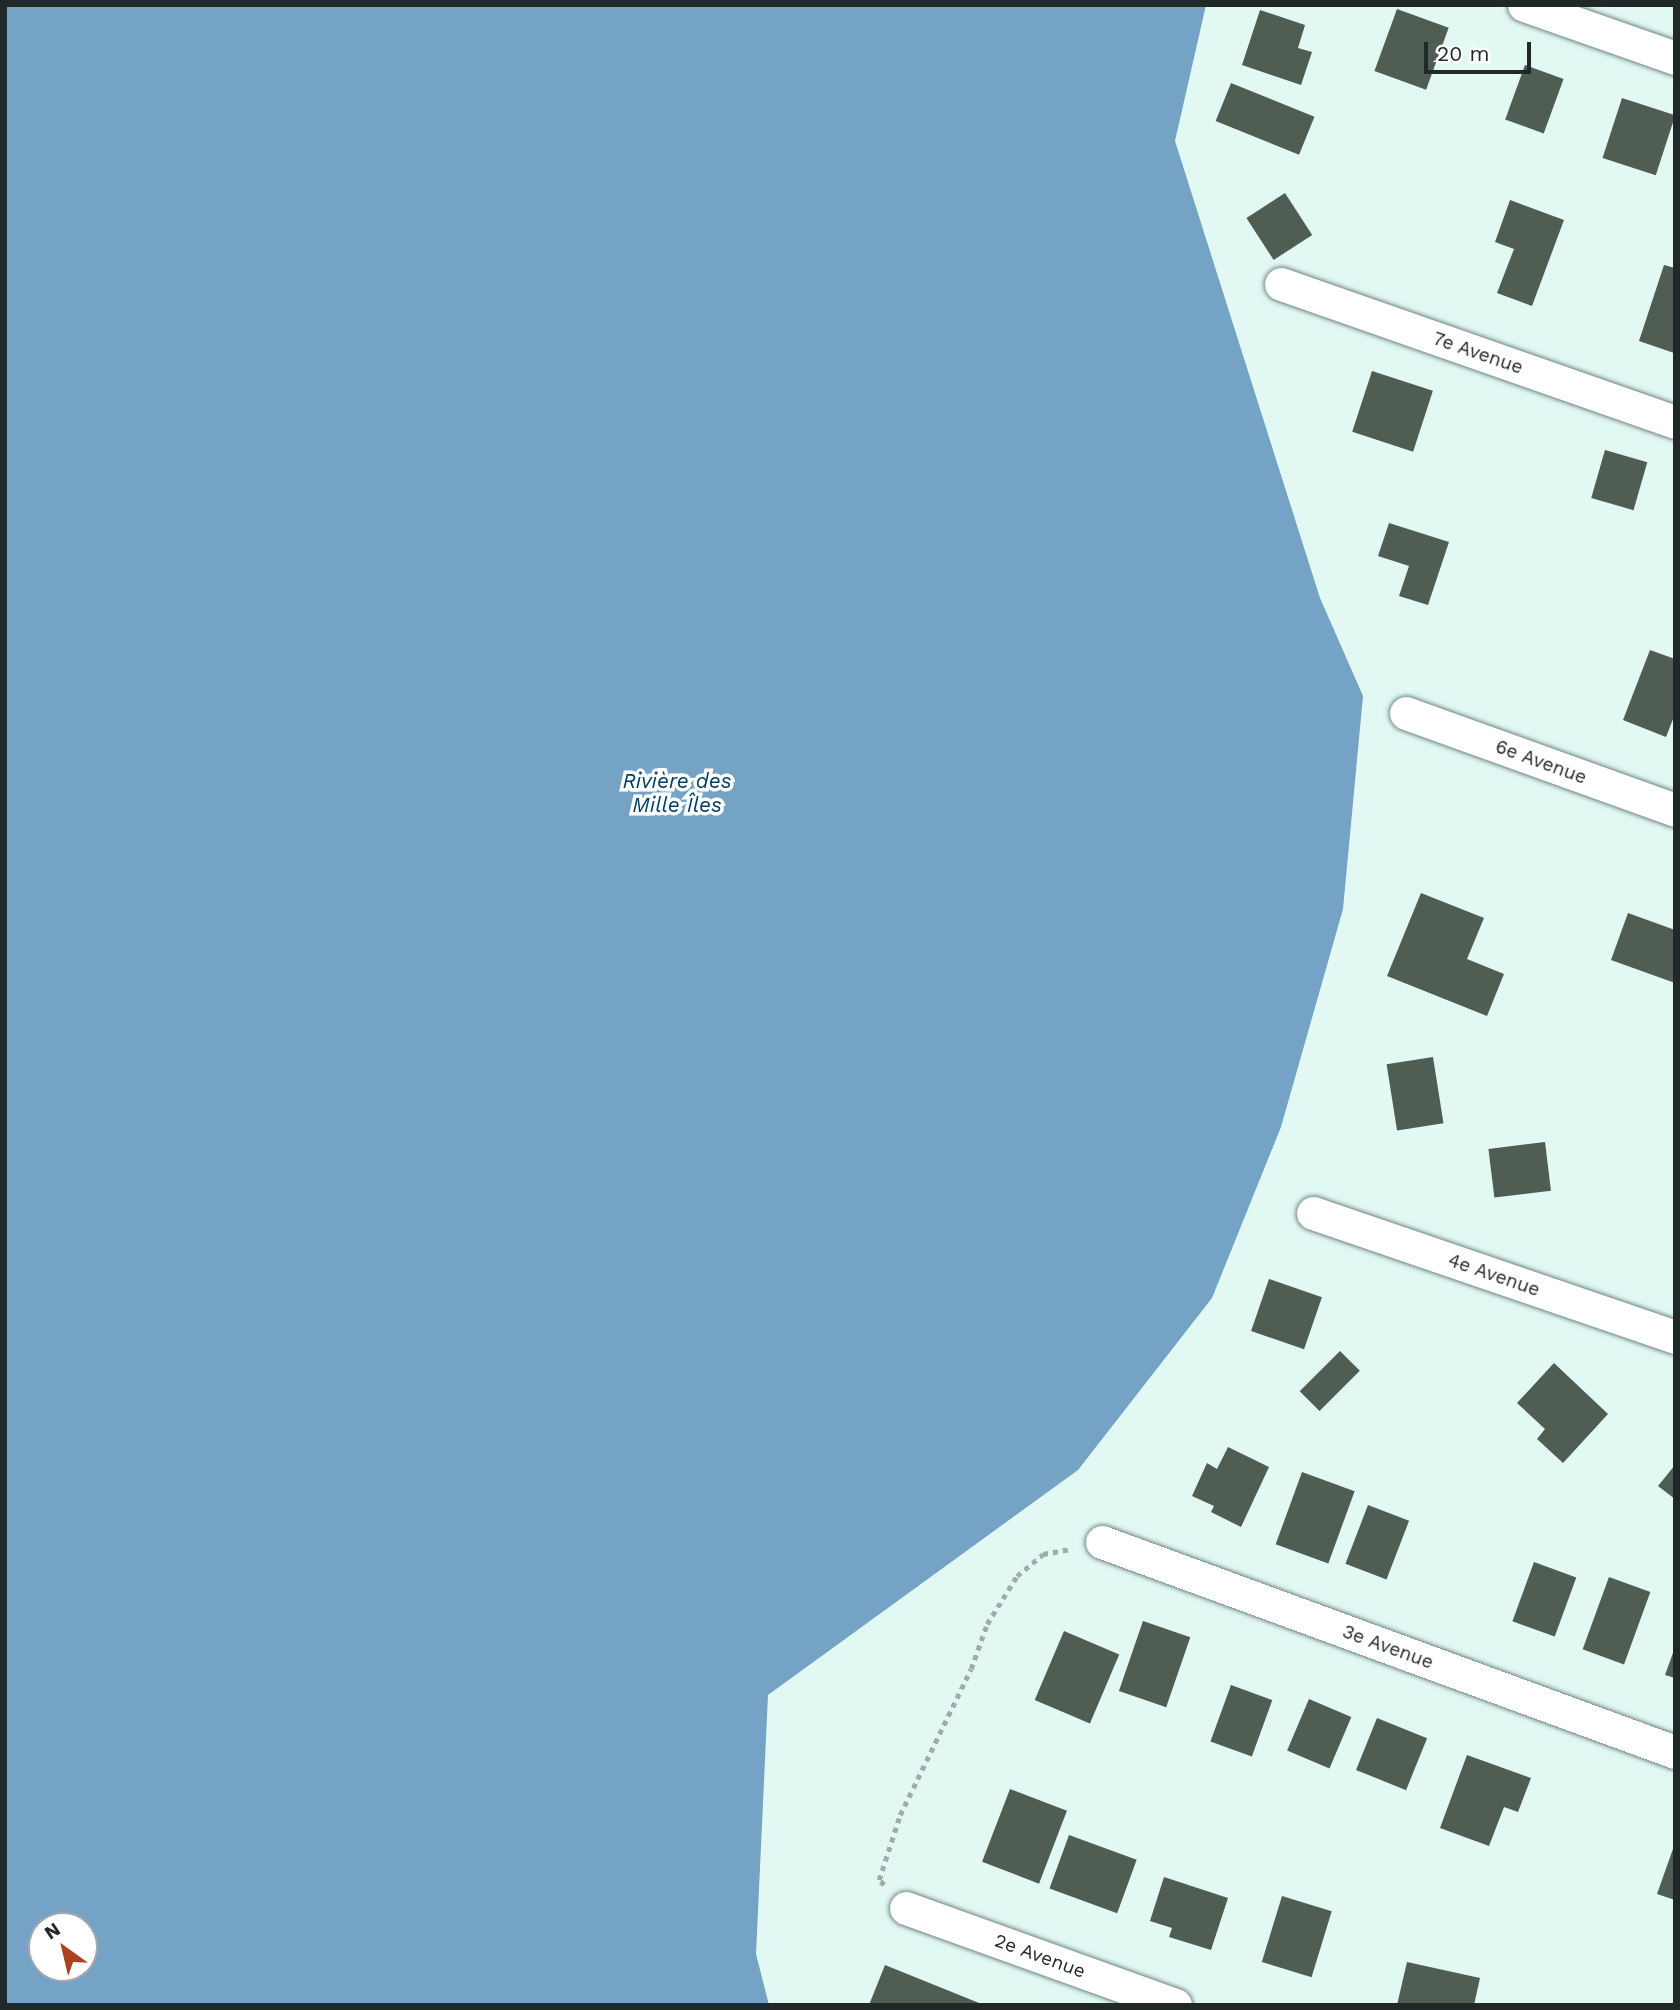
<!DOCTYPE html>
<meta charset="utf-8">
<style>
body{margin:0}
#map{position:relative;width:1680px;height:2010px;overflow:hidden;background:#e1f8f3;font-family:"Work Sans",sans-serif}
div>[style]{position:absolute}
.water>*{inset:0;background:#74a3c6}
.building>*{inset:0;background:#4f5d53;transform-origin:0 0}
.path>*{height:4.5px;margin-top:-2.25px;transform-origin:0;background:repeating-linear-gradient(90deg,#9caeaa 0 5px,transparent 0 10px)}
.roads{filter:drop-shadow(0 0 2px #728682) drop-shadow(0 0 2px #728682)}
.street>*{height:33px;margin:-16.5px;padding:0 16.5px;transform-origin:16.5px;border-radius:16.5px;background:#fff}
span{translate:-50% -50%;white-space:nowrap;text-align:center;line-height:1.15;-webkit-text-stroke:7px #fff;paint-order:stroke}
.street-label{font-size:19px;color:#212928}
.water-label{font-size:21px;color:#013e61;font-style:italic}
.frame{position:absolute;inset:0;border:7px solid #212928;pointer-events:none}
.north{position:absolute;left:28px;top:1912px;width:70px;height:70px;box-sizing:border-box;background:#fff;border:2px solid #a6a9a9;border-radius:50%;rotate:326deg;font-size:19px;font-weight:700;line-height:28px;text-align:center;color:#212928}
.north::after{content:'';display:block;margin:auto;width:24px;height:32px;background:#ab4321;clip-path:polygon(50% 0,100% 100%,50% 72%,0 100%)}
.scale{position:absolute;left:1424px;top:42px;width:107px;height:32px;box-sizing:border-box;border:4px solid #212928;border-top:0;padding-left:9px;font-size:21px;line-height:24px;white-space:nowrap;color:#212928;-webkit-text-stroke:5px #fff;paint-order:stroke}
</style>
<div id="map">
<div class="water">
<i style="clip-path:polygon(evenodd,5px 5px,1206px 5px,1175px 141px,1320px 598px,1363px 696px,1343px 909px,1281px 1127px,1212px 1298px,1078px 1470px,768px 1695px,756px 1954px,769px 2005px,5px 2005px,5px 5px,42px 1926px,84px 1926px,84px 1968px,42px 1968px,42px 1926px)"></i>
</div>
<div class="building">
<i style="left:1397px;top:9px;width:55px;height:66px;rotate:20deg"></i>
<i style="clip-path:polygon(1260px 10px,1305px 25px,1298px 48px,1312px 52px,1301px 85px,1242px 65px)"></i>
<i style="left:1525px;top:65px;width:41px;height:58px;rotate:20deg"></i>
<i style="left:1231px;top:83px;width:90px;height:41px;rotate:22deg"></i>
<i style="left:1622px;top:98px;width:56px;height:63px;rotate:18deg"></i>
<i style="left:1285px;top:193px;width:50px;height:46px;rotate:57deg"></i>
<i style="clip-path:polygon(1510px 200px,1564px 220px,1532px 306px,1497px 293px,1514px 249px,1495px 242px)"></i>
<i style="clip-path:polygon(1664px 265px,1675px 268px,1674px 353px,1639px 341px)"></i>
<i style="left:1372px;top:371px;width:64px;height:64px;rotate:18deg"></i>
<i style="left:1605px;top:450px;width:44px;height:50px;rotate:16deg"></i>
<i style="clip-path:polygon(1389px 523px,1449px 542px,1428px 605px,1399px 596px,1409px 566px,1378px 556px)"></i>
<i style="clip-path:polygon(1650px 650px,1675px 659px,1675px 714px,1666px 737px,1623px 720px)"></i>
<i style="clip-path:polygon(1421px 893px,1484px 918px,1467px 959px,1504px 974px,1487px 1016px,1387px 976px)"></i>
<i style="clip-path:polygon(1628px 913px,1675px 930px,1675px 983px,1611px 960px)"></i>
<i style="left:1433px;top:1057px;width:67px;height:47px;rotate:81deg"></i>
<i style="left:1545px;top:1142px;width:49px;height:57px;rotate:83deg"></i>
<i style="left:1269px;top:1279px;width:56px;height:55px;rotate:19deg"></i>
<i style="left:1340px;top:1351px;width:28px;height:57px;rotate:45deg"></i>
<i style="clip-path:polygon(1554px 1363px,1608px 1414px,1563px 1463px,1537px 1439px,1545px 1429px,1517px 1403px)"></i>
<i style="clip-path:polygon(1228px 1447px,1269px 1467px,1241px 1527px,1211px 1512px,1214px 1506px,1192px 1496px,1207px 1463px,1217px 1469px)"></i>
<i style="clip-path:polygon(1675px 1465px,1675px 1499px,1658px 1486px)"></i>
<i style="left:1302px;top:1472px;width:56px;height:77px;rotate:20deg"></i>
<i style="left:1368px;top:1505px;width:44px;height:63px;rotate:21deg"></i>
<i style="left:1534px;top:1562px;width:45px;height:63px;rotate:20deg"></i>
<i style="left:1609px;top:1577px;width:44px;height:77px;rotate:20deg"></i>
<i style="left:1143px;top:1621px;width:50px;height:74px;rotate:19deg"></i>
<i style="left:1064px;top:1631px;width:60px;height:75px;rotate:23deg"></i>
<i style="clip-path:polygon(1674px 1650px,1675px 1650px,1675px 1678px,1665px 1675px)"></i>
<i style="left:1231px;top:1685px;width:44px;height:60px;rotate:20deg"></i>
<i style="left:1309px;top:1699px;width:46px;height:56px;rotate:23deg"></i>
<i style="left:1377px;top:1718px;width:54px;height:56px;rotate:22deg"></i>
<i style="clip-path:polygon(1467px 1755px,1531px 1778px,1518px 1812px,1504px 1807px,1489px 1846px,1440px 1828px)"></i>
<i style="left:1010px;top:1789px;width:61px;height:78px;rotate:21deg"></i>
<i style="left:1069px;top:1835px;width:72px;height:57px;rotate:20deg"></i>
<i style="clip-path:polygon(1674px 1846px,1675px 1846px,1675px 1900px,1657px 1894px)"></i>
<i style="clip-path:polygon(1164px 1877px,1228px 1898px,1211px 1950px,1169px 1937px,1172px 1928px,1150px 1921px)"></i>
<i style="left:1282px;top:1896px;width:52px;height:69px;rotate:17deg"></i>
<i style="clip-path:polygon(1407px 1962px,1480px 1978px,1474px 2005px,1397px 2005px)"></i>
<i style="clip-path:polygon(885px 1965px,984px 2005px,869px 2005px)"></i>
</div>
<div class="path">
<i style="left:884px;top:1885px;width:7px;rotate:-135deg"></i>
<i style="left:879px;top:1880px;width:68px;rotate:-72.1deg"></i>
<i style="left:900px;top:1815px;width:162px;rotate:-64.1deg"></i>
<i style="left:971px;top:1669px;width:48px;rotate:-70.4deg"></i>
<i style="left:987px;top:1624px;width:57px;rotate:-58deg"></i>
<i style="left:1017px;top:1576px;width:34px;rotate:-40deg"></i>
<i style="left:1043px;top:1554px;width:27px;rotate:-10deg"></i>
</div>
<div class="roads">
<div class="street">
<i style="left:1524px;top:5px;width:160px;rotate:19.3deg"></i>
<i style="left:1281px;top:284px;width:417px;rotate:19.3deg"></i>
<i style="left:1406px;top:713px;width:286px;rotate:19.8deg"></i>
<i style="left:1313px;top:1213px;width:383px;rotate:18.9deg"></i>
<i style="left:1102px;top:1542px;width:610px;rotate:20.13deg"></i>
<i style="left:906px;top:1908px;width:286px;rotate:19.8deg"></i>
</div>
</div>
<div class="street-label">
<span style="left:1478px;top:353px;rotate:19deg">7e Avenue</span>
<span style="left:1541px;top:762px;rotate:20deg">6e Avenue</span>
<span style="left:1494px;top:1275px;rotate:19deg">4e Avenue</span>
<span style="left:1388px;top:1647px;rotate:20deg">3e Avenue</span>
<span style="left:1040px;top:1956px;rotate:20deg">2e Avenue</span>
</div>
<div class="water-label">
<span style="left:677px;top:793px">Rivière des<br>Mille Îles</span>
</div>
<div class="frame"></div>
<div class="north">N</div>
<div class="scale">20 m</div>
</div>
